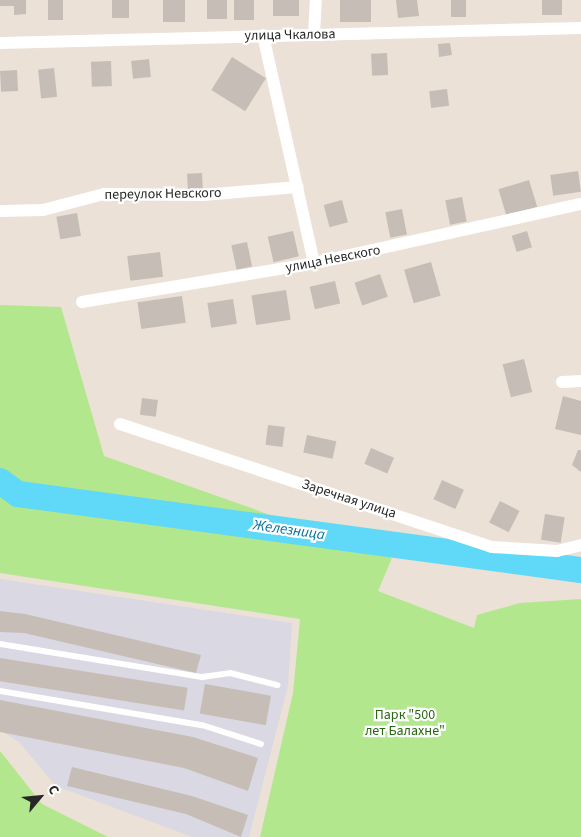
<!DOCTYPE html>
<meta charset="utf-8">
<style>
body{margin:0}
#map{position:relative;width:581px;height:837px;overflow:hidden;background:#ebe1d6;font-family:"Source Sans 3",sans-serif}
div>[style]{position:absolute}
.industrial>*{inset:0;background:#dad8e2}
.green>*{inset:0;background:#b2e78d}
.river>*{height:26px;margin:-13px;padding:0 13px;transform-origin:13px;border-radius:13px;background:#5fd9f7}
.building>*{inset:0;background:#c6beb6;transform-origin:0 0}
.lane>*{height:6px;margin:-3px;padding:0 3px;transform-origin:3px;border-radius:3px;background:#fff}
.street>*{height:12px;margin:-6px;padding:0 6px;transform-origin:6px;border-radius:6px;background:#fff}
span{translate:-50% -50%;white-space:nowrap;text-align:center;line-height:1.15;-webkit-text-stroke:4.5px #fff;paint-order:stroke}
.street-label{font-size:14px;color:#272727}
.park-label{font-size:14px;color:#2a6713}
.water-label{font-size:15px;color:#03739e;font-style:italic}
.north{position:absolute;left:15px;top:772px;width:50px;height:50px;-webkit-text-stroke:4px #fff;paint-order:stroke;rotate:62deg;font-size:14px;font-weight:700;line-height:20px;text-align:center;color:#272727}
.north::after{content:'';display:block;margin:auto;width:18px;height:22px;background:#272727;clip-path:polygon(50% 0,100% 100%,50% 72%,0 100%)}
</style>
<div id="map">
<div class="industrial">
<i style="clip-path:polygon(0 579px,292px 623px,288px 686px,249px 837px,192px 837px,56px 786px,19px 742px,0 730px)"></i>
</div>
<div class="green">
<i style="clip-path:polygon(0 305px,61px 307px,104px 456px,392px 558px,378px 591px,474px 628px,477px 615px,520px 603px,581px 599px,581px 837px,260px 837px,293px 693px,300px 619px,0 573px)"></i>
<i style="clip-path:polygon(0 751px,42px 804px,108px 837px,0 837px)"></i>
</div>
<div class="river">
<i style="left:0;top:481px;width:22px;rotate:36deg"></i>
<i style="left:18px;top:494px;width:568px;rotate:7.69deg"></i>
</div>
<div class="building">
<i style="clip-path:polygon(0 0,26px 0,26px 14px,14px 15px,14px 6px,0 6px)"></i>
<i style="left:48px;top:0;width:15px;height:20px"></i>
<i style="left:112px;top:0;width:17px;height:18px"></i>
<i style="left:163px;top:0;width:22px;height:22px"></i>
<i style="left:207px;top:0;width:20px;height:19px"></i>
<i style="left:234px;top:0;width:20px;height:20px"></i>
<i style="left:273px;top:0;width:26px;height:16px"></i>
<i style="left:340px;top:0;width:31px;height:22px"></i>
<i style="clip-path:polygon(396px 0,417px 0,419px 16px,398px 18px)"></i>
<i style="left:451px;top:0;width:15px;height:17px"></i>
<i style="left:542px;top:0;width:20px;height:15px"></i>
<i style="clip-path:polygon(450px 43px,452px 55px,439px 57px,438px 44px)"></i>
<i style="left:387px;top:53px;width:22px;height:16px;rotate:87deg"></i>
<i style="left:232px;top:57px;width:40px;height:39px;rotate:32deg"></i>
<i style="left:149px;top:59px;width:18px;height:18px;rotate:84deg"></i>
<i style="left:111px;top:61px;width:25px;height:20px;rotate:88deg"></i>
<i style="left:54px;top:68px;width:29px;height:16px;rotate:84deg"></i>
<i style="left:17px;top:70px;width:21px;height:17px;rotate:87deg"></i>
<i style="left:447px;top:89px;width:17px;height:18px;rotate:83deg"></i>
<i style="left:578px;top:171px;width:21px;height:28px;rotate:82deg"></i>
<i style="left:202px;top:173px;width:17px;height:15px;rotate:87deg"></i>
<i style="left:529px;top:180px;width:28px;height:32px;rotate:73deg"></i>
<i style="left:462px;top:197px;width:25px;height:17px;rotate:79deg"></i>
<i style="left:342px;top:200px;width:23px;height:19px;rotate:75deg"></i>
<i style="left:402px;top:209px;width:26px;height:17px;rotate:79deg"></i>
<i style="left:77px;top:213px;width:23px;height:21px;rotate:80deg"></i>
<i style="left:293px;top:231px;width:26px;height:26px;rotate:77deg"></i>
<i style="left:527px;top:231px;width:17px;height:16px;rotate:73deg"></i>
<i style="left:247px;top:242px;width:25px;height:16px;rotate:78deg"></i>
<i style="left:160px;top:252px;width:25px;height:33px;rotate:83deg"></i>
<i style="left:431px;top:262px;width:35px;height:28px;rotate:74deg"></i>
<i style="left:380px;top:274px;width:24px;height:27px;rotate:71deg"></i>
<i style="left:335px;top:281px;width:23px;height:26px;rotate:77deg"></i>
<i style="left:286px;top:290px;width:30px;height:35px;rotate:81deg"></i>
<i style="left:182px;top:296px;width:27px;height:45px;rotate:82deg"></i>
<i style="left:233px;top:299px;width:25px;height:26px;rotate:81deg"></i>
<i style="left:524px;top:359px;width:34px;height:22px;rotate:76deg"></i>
<i style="clip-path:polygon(563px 396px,581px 401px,581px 435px,555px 429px)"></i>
<i style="left:142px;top:398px;width:16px;height:17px;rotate:7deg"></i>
<i style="left:268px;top:425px;width:17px;height:20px;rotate:7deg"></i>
<i style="left:307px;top:435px;width:30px;height:18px;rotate:12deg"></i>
<i style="left:371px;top:448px;width:25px;height:17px;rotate:23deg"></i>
<i style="clip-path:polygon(578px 450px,581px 450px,581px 472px,572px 465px)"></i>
<i style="left:442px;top:480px;width:24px;height:21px;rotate:24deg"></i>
<i style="left:500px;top:501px;width:22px;height:24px;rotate:27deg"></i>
<i style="left:545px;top:514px;width:20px;height:26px;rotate:9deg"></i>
<i style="clip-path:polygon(0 611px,25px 614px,201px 655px,196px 673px,24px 633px,0 632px)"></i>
<i style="left:0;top:658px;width:190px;height:23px;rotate:9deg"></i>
<i style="left:205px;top:684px;width:67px;height:30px;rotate:10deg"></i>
<i style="clip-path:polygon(0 700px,193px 737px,258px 758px,248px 791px,184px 768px,0 732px)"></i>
<i style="clip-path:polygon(72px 767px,192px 796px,248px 815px,241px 837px,186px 814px,67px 786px)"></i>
</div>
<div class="lane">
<i style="left:0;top:644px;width:205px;rotate:9.3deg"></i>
<i style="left:202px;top:677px;width:28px;rotate:-8deg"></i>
<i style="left:230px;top:673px;width:49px;rotate:14.3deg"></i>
<i style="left:0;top:691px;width:205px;rotate:9.6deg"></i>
<i style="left:202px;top:725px;width:62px;rotate:17.9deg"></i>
</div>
<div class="street">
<i style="left:263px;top:35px;width:234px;rotate:77.4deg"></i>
<i style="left:314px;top:35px;width:35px;rotate:-87deg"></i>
<i style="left:0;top:43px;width:581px;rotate:-1.48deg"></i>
<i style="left:0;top:211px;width:43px;rotate:-1.3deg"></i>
<i style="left:43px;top:210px;width:63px;rotate:-14.7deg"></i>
<i style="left:104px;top:194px;width:99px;rotate:0.6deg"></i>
<i style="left:203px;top:195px;width:95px;rotate:-4.8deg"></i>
<i style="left:82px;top:302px;width:235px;rotate:-9.5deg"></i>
<i style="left:314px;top:263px;width:273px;rotate:-12.5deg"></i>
<i style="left:562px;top:382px;width:19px;rotate:-3deg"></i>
<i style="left:120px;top:424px;width:392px;rotate:18.3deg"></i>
<i style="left:492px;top:547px;width:65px;rotate:3.5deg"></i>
<i style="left:557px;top:551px;width:25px;rotate:-14deg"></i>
</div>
<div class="street-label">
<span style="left:290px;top:35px;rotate:-1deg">улица Чкалова</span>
<span style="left:163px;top:194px;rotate:-1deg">переулок Невского</span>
<span style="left:333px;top:259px;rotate:-11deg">улица Невского</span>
<span style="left:349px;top:499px;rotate:18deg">Заречная улица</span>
</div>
<div class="park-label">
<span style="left:405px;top:723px">Парк "500<br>лет Балахне"</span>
</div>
<div class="water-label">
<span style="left:289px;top:530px;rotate:8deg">Железница</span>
</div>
<div class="north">С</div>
</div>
